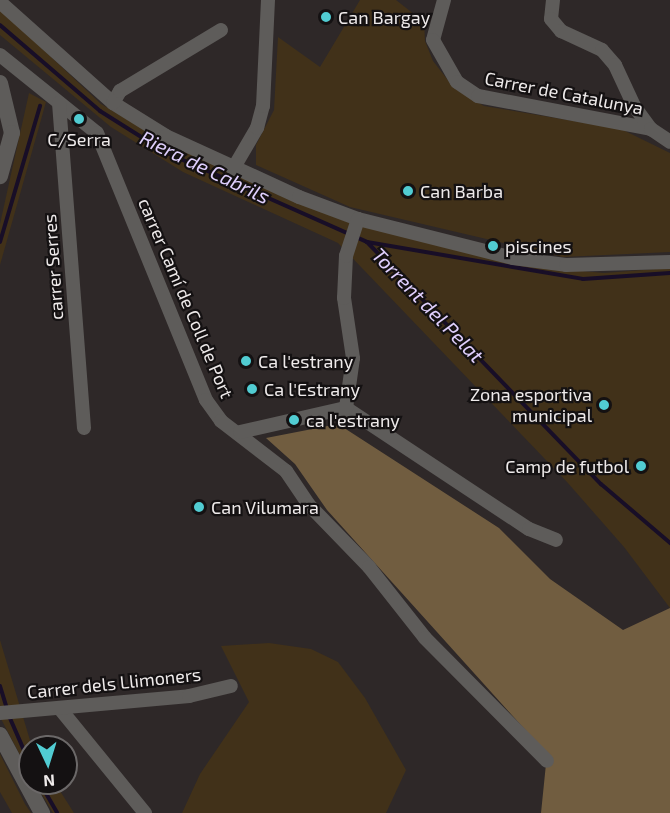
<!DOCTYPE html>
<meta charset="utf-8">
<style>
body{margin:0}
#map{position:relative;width:670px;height:813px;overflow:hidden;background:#2e2828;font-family:"Exo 2",sans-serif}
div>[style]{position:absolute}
.green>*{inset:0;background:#413119}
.forest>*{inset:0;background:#715d40}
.stream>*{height:4px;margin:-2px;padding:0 2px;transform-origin:2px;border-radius:2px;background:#180e27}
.minor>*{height:14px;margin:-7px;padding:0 7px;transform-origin:7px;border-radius:7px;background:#5e5c5a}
.tertiary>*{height:16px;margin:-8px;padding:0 8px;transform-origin:8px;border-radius:8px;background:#5e5c5a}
.dots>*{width:16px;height:16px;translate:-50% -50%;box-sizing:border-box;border:3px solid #141112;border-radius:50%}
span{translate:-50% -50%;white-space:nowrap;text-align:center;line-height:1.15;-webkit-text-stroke:4.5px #141112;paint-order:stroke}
.poi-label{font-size:18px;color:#eeeaea}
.left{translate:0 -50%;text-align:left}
.right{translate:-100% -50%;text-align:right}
.street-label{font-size:18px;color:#eeeaea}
.water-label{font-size:20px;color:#e0d0fe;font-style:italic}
.north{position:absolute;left:18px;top:735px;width:60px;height:60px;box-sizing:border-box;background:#141112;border:2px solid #6b6868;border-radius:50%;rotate:176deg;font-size:16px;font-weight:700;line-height:24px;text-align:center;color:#eeeaea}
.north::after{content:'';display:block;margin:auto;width:21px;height:27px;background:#51ccd2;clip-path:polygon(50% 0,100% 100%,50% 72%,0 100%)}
</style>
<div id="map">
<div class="green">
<i style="clip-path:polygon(360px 0,396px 0,424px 22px,425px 41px,433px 61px,454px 88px,484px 106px,621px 129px,670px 153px,670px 252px,563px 257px,350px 207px,256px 165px,256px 145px,274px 110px,278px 37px,320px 67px)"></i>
<i style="clip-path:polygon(0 9px,101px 104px,145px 130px,266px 187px,549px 268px,604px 273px,670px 268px,670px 608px,624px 547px,567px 482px,338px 243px,183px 172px,111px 127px,0 35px)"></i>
<i style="clip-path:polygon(29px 93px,46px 102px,0 265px,0 224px)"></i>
<i style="clip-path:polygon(0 640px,32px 747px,30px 774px,0 717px)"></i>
<i style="clip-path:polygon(269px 643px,311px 649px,338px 662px,365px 698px,406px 770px,386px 813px,182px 813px,200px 774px,249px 702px,221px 646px)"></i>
<i style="clip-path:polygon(0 754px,25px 804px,31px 813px,12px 813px,0 792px)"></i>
<i style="clip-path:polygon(35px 783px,55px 783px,74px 813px,53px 813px)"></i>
</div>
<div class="forest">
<i style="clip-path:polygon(338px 424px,499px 528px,550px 579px,623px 630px,670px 608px,670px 813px,541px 813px,547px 754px,327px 510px,295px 464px,266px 438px)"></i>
</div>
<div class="stream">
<i style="left:0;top:25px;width:132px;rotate:40.7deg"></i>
<i style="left:100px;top:111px;width:77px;rotate:32.2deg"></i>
<i style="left:165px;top:152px;width:221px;rotate:24deg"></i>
<i style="left:367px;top:242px;width:219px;rotate:9.7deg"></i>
<i style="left:583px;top:279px;width:87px;rotate:-3.9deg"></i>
<i style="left:0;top:242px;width:142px;rotate:-73.6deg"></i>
<i style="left:367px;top:242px;width:337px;rotate:46deg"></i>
<i style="left:601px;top:484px;width:91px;rotate:40.5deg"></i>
<i style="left:0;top:686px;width:24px;rotate:73deg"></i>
<i style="left:9px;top:716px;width:52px;rotate:66.4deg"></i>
<i style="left:40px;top:783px;width:34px;rotate:60deg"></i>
</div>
<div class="minor">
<i style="left:444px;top:0;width:41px;rotate:105.4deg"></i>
<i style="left:433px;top:40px;width:48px;rotate:60.3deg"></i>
<i style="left:457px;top:82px;width:25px;rotate:34deg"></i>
<i style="left:478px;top:96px;width:176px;rotate:10.8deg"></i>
<i style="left:553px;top:0;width:19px;rotate:96deg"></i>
<i style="left:551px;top:19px;width:16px;rotate:50deg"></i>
<i style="left:561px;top:31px;width:45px;rotate:24.9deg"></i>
<i style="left:602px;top:50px;width:20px;rotate:49deg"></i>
<i style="left:615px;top:65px;width:45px;rotate:65.1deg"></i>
<i style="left:634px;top:106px;width:29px;rotate:54deg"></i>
<i style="left:651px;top:129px;width:23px;rotate:34deg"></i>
<i style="left:0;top:2px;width:152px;rotate:41.8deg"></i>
<i style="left:113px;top:103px;width:62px;rotate:31.9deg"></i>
<i style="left:166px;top:136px;width:146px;rotate:24.6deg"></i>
<i style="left:299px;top:197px;width:63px;rotate:20.4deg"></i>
<i style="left:358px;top:219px;width:160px;rotate:14.1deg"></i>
<i style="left:513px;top:258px;width:53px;rotate:7.5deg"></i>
<i style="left:566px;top:265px;width:104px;rotate:-1.7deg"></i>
<i style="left:0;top:55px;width:124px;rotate:38.8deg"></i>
<i style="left:97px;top:133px;width:288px;rotate:67.8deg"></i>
<i style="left:206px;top:400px;width:26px;rotate:54deg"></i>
<i style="left:221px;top:421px;width:82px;rotate:37.6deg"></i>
<i style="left:286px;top:471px;width:40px;rotate:56deg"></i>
<i style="left:308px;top:504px;width:88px;rotate:45.9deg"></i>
<i style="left:369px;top:567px;width:90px;rotate:51.7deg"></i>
<i style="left:425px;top:638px;width:173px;rotate:45.2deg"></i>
<i style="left:59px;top:103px;width:326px;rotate:85.6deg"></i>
<i style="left:113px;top:103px;width:14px;rotate:-60deg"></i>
<i style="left:120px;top:91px;width:118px;rotate:-31.1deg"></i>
<i style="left:233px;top:169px;width:48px;rotate:-59.7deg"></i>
<i style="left:257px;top:128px;width:23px;rotate:-75deg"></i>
<i style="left:263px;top:106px;width:106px;rotate:-87.3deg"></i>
<i style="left:346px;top:408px;width:219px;rotate:33.5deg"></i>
<i style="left:529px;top:529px;width:29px;rotate:22deg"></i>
<i style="left:240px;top:432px;width:109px;rotate:-12.8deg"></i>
<i style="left:346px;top:408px;width:50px;rotate:-82deg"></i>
<i style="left:353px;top:358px;width:61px;rotate:-98.5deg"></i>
<i style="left:344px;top:298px;width:42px;rotate:-87.3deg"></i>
<i style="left:346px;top:256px;width:39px;rotate:-72deg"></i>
<i style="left:61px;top:710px;width:133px;rotate:50.8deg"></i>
<i style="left:0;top:713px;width:190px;rotate:-5.1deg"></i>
<i style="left:189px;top:696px;width:43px;rotate:-13.4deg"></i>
</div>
<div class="tertiary">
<i style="left:0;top:83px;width:51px;rotate:76.5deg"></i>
<i style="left:12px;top:133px;width:45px;rotate:105.6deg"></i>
<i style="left:0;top:735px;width:89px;rotate:61.7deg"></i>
</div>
<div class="dots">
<i style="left:326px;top:17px;background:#51ccd2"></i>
<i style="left:79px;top:119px;background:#51ccd2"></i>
<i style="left:408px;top:191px;background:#51ccd2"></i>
<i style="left:493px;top:246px;background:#51ccd2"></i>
<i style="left:246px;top:361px;background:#51ccd2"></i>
<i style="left:252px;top:389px;background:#51ccd2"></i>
<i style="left:604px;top:405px;background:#51ccd2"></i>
<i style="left:294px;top:420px;background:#51ccd2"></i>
<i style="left:641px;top:466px;background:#51ccd2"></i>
<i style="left:199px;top:507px;background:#51ccd2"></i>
</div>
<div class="poi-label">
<span class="left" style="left:338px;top:17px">Can Bargay</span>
<span style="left:79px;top:139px">C/Serra</span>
<span class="left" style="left:420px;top:191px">Can Barba</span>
<span class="left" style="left:505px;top:246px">piscines</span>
<span class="left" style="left:258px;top:361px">Ca l'estrany</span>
<span class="left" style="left:264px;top:389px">Ca l'Estrany</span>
<span class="right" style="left:592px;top:405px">Zona esportiva<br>municipal</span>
<span class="left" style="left:306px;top:420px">ca l'estrany</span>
<span class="right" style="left:629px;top:466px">Camp de futbol</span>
<span class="left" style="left:211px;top:507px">Can Vilumara</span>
</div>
<div class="street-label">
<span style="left:564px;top:93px;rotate:11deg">Carrer de Catalunya</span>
<span style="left:53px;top:267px;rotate:-94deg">carrer Serres</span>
<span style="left:186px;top:298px;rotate:67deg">carrer Camí de Coll de Port</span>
<span style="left:114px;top:683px;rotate:-6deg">Carrer dels Llimoners</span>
</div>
<div class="water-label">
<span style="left:205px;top:167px;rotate:26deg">Riera de Cabrils</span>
<span style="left:428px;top:305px;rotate:46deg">Torrent del Pelat</span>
</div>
<div class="north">N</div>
</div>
